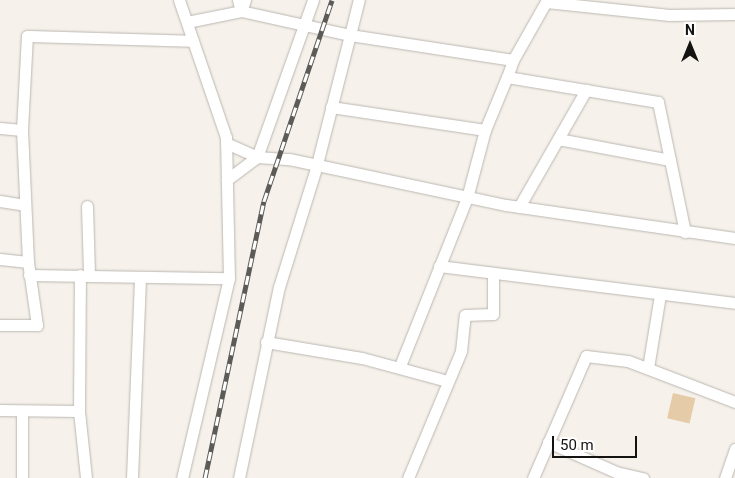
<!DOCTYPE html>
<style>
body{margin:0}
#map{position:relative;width:735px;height:478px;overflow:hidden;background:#f6f2eb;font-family:Roboto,sans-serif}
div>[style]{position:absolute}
.building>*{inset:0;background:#e5cba7;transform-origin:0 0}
.roads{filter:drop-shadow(0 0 1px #bbb6b1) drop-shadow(0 0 1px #bbb6b1)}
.minor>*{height:11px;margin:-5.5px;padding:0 5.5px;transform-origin:5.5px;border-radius:5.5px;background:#fff}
.rail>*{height:5px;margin-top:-2.5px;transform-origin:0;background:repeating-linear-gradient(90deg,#fff 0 9px,#5d5b58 0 18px);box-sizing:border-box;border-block:1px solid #5d5b58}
span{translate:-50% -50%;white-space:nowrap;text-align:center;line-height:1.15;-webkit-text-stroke:4.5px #fff;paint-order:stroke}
.north{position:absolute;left:665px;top:20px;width:50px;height:50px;-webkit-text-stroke:4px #fff;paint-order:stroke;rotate:0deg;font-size:14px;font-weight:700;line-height:20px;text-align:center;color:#141311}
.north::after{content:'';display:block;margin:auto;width:18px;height:22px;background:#141311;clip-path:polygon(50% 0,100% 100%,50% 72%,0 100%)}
.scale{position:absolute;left:552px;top:436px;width:85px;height:22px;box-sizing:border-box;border:2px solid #141311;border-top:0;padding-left:6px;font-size:15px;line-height:18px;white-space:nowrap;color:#141311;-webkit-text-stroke:4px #fff;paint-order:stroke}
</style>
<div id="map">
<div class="building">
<i style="left:673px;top:393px;width:23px;height:26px;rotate:13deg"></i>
</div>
<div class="roads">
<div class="minor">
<i style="left:179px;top:0;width:145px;rotate:71.1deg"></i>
<i style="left:226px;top:137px;width:141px;rotate:88.8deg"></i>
<i style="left:229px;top:278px;width:205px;rotate:103.2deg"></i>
<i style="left:238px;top:0;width:11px;rotate:75deg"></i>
<i style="left:241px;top:11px;width:12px;rotate:-70deg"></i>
<i style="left:313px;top:0;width:167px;rotate:109.6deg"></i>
<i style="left:257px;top:157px;width:32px;rotate:4deg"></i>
<i style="left:289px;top:159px;width:222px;rotate:12deg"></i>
<i style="left:506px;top:205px;width:231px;rotate:8.2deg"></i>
<i style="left:546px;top:2px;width:124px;rotate:6deg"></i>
<i style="left:669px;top:15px;width:66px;rotate:-0.9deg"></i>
<i style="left:187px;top:22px;width:55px;rotate:-11.5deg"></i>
<i style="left:241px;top:11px;width:112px;rotate:12.4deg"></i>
<i style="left:350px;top:35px;width:36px;rotate:-76deg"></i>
<i style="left:513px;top:60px;width:69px;rotate:-60.5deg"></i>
<i style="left:331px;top:107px;width:156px;rotate:8.5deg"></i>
<i style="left:485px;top:130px;width:57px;rotate:-67.5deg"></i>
<i style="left:0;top:128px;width:22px;rotate:5deg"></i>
<i style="left:22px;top:130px;width:132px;rotate:87.4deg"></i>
<i style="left:28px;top:262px;width:64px;rotate:81.9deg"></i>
<i style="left:37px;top:325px;width:37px;rotate:180deg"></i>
<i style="left:22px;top:130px;width:94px;rotate:-87deg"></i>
<i style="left:27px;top:36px;width:166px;rotate:1.7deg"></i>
<i style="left:558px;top:139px;width:114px;rotate:10.6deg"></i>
<i style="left:226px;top:143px;width:34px;rotate:24deg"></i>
<i style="left:257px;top:157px;width:38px;rotate:143deg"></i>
<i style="left:0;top:201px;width:25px;rotate:9deg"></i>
<i style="left:87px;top:206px;width:69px;rotate:88.3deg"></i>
<i style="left:519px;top:207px;width:135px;rotate:-60.2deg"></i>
<i style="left:0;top:259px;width:28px;rotate:6deg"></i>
<i style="left:439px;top:266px;width:298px;rotate:7.1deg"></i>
<i style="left:29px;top:275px;width:200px;rotate:0.9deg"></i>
<i style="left:266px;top:342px;width:97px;rotate:9.5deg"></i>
<i style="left:362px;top:358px;width:88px;rotate:15.1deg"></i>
<i style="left:400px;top:366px;width:181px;rotate:-68.3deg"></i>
<i style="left:467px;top:198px;width:70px;rotate:-75.2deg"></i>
<i style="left:648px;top:368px;width:74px;rotate:-80.7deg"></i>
<i style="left:0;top:410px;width:79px;rotate:0.7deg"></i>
<i style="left:79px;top:411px;width:67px;rotate:84deg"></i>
<i style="left:22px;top:411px;width:67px;rotate:90deg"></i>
<i style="left:79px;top:411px;width:136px;rotate:-89.6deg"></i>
<i style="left:548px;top:442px;width:74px;rotate:23.8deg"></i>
<i style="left:616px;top:472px;width:28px;rotate:13deg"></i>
<i style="left:132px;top:478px;width:201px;rotate:-87.7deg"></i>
<i style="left:239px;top:478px;width:195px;rotate:-78.2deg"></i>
<i style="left:279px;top:287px;width:125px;rotate:-72.7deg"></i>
<i style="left:316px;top:168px;width:137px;rotate:-75.7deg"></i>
<i style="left:350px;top:35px;width:165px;rotate:8.7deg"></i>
<i style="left:513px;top:60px;width:18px;rotate:109deg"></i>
<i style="left:507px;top:77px;width:153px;rotate:9.4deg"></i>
<i style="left:658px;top:102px;width:133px;rotate:78.3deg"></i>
<i style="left:408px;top:478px;width:138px;rotate:-67.3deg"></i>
<i style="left:461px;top:351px;width:36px;rotate:-84deg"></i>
<i style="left:465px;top:315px;width:28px;rotate:-2deg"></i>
<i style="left:493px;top:314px;width:40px;rotate:-90deg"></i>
<i style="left:533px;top:478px;width:133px;rotate:-66.5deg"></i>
<i style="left:586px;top:356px;width:42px;rotate:6.8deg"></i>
<i style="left:628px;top:361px;width:115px;rotate:21deg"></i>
<i style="left:725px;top:478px;width:31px;rotate:-71deg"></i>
</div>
</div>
<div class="rail">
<i style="left:205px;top:478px;width:283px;rotate:-78deg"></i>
<i style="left:264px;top:201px;width:212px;rotate:-71.3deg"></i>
</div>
<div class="north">N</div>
<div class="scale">50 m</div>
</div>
